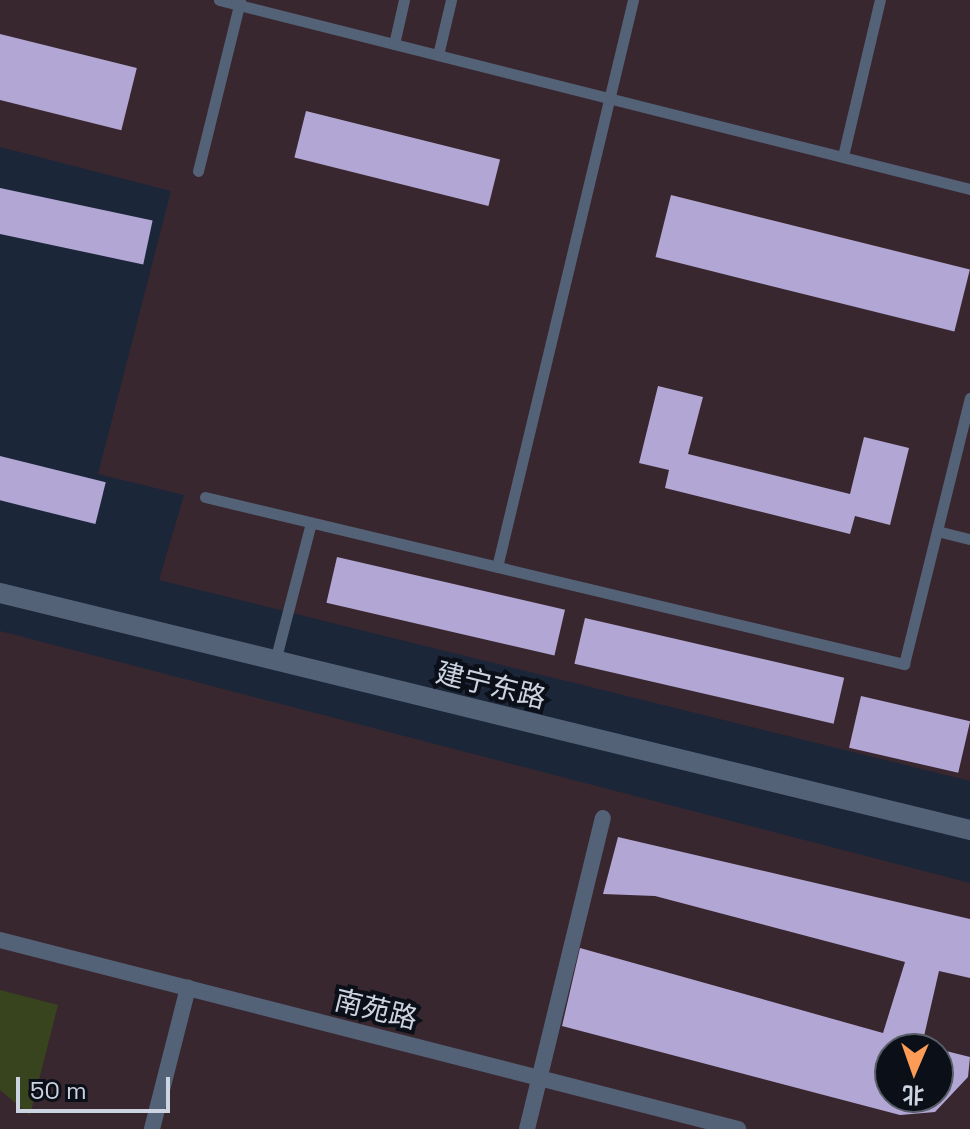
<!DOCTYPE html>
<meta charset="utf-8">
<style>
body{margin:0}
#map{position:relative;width:970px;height:1129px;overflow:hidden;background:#1b2639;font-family:"Space Grotesk","Noto Sans SC",sans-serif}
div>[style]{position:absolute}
.education>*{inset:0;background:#39272f}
.green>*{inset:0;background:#38441e}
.building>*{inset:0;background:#b2a6d5;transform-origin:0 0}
.service>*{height:11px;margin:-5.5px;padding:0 5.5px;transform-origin:5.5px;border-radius:5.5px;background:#546278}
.pedestrian>*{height:16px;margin:-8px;padding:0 8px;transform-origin:8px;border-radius:8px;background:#546278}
.secondary>*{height:20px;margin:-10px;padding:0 10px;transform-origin:10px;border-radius:10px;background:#546278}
span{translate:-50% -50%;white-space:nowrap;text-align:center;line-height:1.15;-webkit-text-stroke:8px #0a0f18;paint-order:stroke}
.street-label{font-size:28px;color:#cdd4e1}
.north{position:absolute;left:874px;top:1033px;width:80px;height:80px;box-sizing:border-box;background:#0a0f18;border:2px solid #585e68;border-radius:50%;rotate:182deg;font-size:22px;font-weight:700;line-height:32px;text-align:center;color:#cdd4e1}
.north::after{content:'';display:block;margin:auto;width:28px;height:36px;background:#fd9c56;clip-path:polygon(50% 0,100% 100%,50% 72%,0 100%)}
.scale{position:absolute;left:16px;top:1077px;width:154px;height:36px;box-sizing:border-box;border:4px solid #cdd4e1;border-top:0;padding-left:10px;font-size:24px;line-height:28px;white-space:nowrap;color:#cdd4e1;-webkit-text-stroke:6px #0a0f18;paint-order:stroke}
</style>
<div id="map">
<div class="education">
<i style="clip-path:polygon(0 0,970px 0,970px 781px,159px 580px,184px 495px,98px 474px,171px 191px,0 147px)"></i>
<i style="clip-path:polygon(evenodd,0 631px,970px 883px,970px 1129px,0 1129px,0 631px,890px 1049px,938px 1049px,938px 1097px,890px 1097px,890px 1049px)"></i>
</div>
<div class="green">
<i style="clip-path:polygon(0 990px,58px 1005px,30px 1115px,0 1090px)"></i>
</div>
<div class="building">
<i style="left:0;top:34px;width:141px;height:64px;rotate:14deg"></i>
<i style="left:306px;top:111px;width:200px;height:48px;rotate:14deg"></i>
<i style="left:0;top:188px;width:156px;height:45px;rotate:12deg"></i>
<i style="left:671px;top:195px;width:308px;height:64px;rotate:14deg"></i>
<i style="clip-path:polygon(658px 386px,703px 397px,688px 454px,850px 494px,864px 437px,909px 448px,890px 525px,855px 516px,850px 534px,665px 488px,669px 470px,639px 463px)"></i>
<i style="left:0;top:456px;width:109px;height:43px;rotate:14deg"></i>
<i style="left:337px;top:557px;width:234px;height:47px;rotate:13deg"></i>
<i style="left:585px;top:618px;width:266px;height:47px;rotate:13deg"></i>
<i style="left:861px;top:696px;width:112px;height:53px;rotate:13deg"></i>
<i style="clip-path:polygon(618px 837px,970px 919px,970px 978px,939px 971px,922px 1045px,934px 1049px,890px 1049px,890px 1097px,938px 1097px,938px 1049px,970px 1057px,968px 1077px,935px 1112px,900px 1115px,562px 1026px,580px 948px,883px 1033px,905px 962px,655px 896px,603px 894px)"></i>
</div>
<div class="service">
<i style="left:219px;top:0;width:774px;rotate:14.13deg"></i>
<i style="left:394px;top:44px;width:45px;rotate:-77.2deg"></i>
<i style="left:438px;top:55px;width:57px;rotate:-76.7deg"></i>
<i style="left:843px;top:156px;width:160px;rotate:-76.7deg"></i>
<i style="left:198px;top:171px;width:175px;rotate:-76.1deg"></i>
<i style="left:205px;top:497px;width:719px;rotate:13.44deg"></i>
<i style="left:904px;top:664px;width:274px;rotate:-76.1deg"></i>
<i style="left:937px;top:531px;width:34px;rotate:14deg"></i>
<i style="left:497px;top:567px;width:583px;rotate:-76.51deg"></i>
<i style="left:275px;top:661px;width:143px;rotate:-75.4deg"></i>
</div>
<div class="pedestrian">
<i style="left:0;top:940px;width:762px;rotate:14.36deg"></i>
<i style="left:152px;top:1129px;width:146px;rotate:-75.7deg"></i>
<i style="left:527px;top:1129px;width:320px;rotate:-76.3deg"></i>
</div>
<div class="secondary">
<i style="left:0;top:593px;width:999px;rotate:13.73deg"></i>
</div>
<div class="street-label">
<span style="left:491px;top:685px;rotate:14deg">建宁东路</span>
<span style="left:376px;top:1009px;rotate:14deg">南苑路</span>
</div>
<div class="north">北</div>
<div class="scale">50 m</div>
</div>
